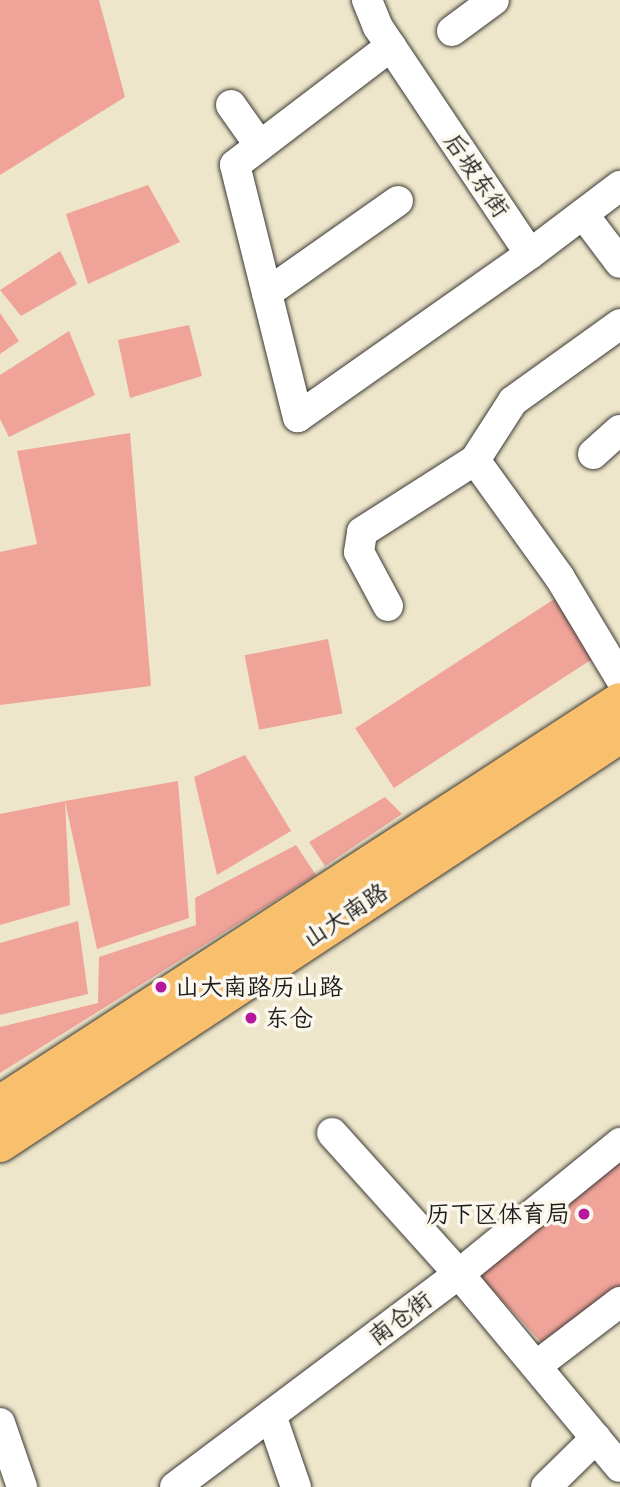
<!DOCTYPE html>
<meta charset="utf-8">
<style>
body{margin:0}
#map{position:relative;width:620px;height:1487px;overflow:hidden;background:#eee6ca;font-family:Itim,"LXGW WenKai TC",sans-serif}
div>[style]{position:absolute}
.building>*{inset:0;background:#f0a399;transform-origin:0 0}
.roads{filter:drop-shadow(0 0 2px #3c3a36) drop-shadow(0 0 2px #3c3a36)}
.minor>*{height:30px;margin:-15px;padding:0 15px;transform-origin:15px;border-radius:15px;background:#fff}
.major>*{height:38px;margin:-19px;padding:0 19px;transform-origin:19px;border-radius:19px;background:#f8bf6c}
.dots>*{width:19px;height:19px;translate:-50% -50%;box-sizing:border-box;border:4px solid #fbf7ec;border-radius:50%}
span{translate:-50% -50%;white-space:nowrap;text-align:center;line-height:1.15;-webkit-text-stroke:7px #fbf7ec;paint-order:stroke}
.street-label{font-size:24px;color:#1c1c1c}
.poi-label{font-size:24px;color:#1c1c1c}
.left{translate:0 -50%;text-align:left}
.right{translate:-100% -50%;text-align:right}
</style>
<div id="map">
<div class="building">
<i style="clip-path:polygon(0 0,99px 0,125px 97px,0 175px)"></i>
<i style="clip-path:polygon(148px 185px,180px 242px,88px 284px,66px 214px)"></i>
<i style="clip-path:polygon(60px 251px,77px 284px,21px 316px,0 290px)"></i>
<i style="clip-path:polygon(0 313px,19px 341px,0 354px)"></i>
<i style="clip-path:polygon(189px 325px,202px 376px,130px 398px,118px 340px)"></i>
<i style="clip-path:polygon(69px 331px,95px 395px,9px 437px,0 419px,0 375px)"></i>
<i style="clip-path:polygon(130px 433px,151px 686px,0 705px,0 552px,37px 544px,17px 451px)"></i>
<i style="left:559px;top:596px;width:71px;height:243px;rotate:57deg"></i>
<i style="left:328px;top:639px;width:76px;height:85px;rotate:79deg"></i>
<i style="clip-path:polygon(245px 755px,291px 831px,217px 875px,194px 777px)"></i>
<i style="clip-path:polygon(178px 781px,189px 918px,97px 949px,65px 801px)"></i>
<i style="clip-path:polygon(385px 797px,402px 814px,325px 866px,309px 842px)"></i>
<i style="clip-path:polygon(65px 801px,70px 905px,0 925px,0 814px)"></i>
<i style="clip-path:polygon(296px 845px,316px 875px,0 1073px,0 1027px,98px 1003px,99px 957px,196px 925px,195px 898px)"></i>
<i style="clip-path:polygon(78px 921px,88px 994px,0 1015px,0 943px)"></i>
<i style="clip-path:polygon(620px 1156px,620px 1298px,551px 1353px,476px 1272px)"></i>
</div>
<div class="roads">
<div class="minor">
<i style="left:367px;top:0;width:29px;rotate:68deg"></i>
<i style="left:378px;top:27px;width:273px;rotate:56.2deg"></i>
<i style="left:530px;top:254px;width:113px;rotate:-37.1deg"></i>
<i style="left:452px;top:31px;width:52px;rotate:-36.4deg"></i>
<i style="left:391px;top:46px;width:196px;rotate:142.7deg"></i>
<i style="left:235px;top:165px;width:260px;rotate:76deg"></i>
<i style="left:298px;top:417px;width:284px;rotate:-35.1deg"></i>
<i style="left:231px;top:105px;width:50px;rotate:54.7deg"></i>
<i style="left:583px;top:214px;width:61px;rotate:52.9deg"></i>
<i style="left:267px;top:293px;width:160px;rotate:-35.1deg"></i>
<i style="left:593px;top:454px;width:36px;rotate:-42deg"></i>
<i style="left:475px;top:460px;width:70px;rotate:-57.2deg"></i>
<i style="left:513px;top:401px;width:132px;rotate:-35.7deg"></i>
<i style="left:388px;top:606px;width:61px;rotate:-118.2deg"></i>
<i style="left:359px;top:552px;width:20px;rotate:-81deg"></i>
<i style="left:362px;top:532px;width:134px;rotate:-32.5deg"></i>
<i style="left:475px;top:460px;width:145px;rotate:54.2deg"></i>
<i style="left:560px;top:578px;width:117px;rotate:59deg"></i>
<i style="left:332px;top:1133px;width:190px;rotate:48deg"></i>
<i style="left:459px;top:1274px;width:251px;rotate:50.2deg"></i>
<i style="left:536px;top:1366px;width:106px;rotate:-37.3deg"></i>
<i style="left:271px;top:1415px;width:76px;rotate:70.9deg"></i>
<i style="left:0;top:1423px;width:68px;rotate:71deg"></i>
<i style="left:175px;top:1487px;width:355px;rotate:-36.9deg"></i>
<i style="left:459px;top:1274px;width:208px;rotate:-39.1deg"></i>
<i style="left:546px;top:1487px;width:70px;rotate:-44.4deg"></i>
</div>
<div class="major">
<i style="left:0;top:1105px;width:739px;rotate:-33.02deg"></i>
<i style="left:0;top:1143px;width:743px;rotate:-33.41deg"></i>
</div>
</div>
<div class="dots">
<i style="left:161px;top:987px;background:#b5179e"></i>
<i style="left:251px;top:1018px;background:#b5179e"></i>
<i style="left:584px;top:1214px;background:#b5179e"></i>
</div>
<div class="street-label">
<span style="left:477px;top:175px;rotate:56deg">后坡东街</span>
<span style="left:345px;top:915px;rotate:-33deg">山大南路</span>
<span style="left:400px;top:1318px;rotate:-37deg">南仓街</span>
</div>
<div class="poi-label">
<span class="left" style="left:175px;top:987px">山大南路历山路</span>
<span class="left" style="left:265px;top:1018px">东仓</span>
<span class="right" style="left:570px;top:1214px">历下区体育局</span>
</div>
</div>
